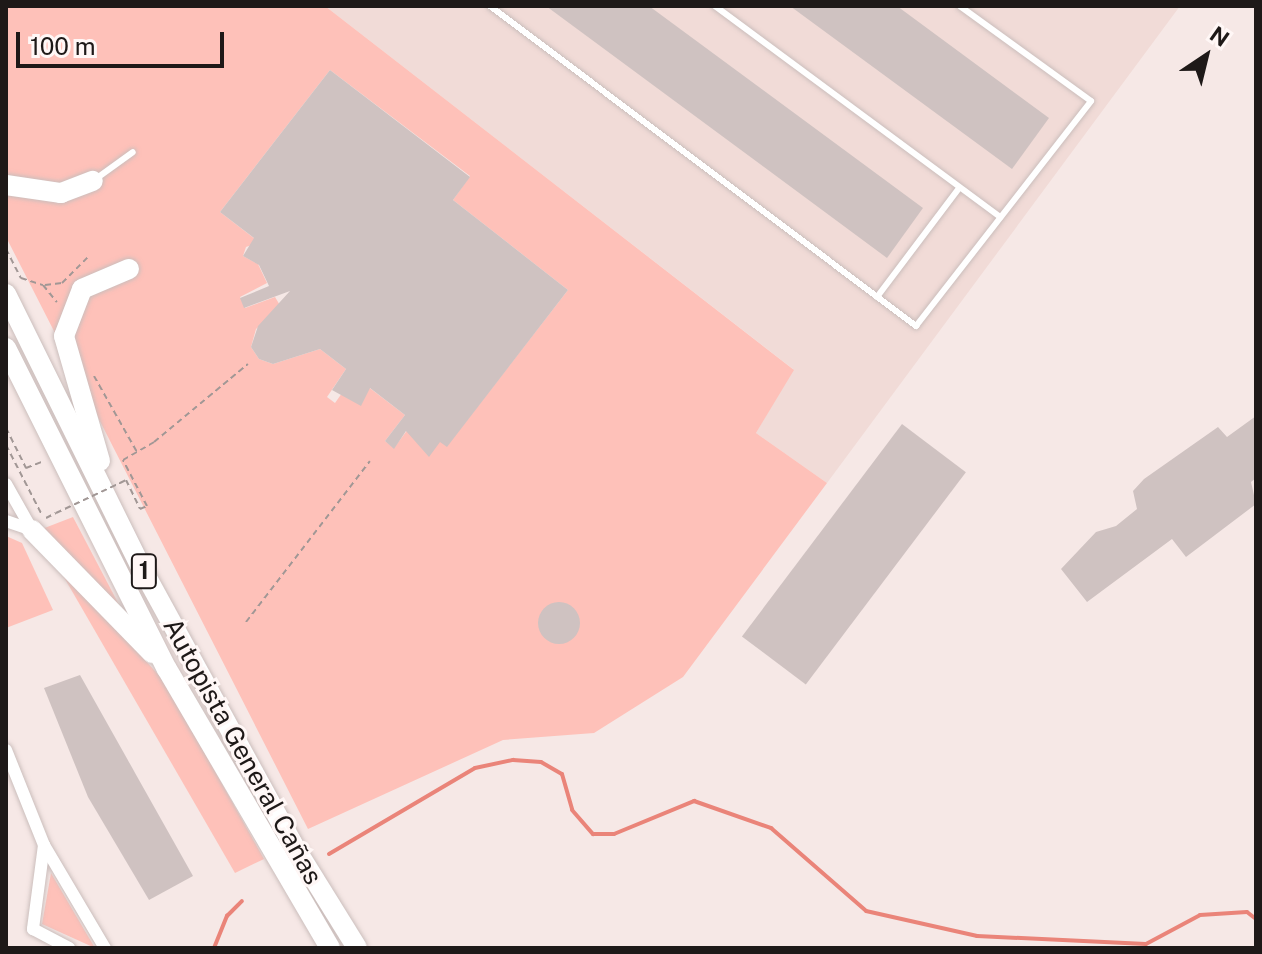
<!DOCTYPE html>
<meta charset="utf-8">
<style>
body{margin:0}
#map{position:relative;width:1262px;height:954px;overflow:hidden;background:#f6e8e6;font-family:"Public Sans",sans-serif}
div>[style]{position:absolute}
.built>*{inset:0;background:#f1dbd7}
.green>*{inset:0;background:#fec1b9}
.stream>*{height:4px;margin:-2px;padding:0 2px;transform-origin:2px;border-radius:2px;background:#ea8479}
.building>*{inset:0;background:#cfc2c1;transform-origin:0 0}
.round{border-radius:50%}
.path>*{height:2px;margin-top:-1px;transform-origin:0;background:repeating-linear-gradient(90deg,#a19795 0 6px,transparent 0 10px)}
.roads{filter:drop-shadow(0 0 2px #cbbebc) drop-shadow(0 0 2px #cbbebc)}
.service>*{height:6px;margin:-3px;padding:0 3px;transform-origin:3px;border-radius:3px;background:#fff}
.minor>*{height:12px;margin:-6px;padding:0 6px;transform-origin:6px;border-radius:6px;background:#fff}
.trunk>*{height:20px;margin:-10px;padding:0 10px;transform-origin:10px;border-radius:10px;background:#fff}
.path-bridge>*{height:2px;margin-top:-1px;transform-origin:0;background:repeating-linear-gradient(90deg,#a19795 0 6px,transparent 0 10px)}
span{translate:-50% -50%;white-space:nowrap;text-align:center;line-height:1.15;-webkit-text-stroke:6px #fff7f6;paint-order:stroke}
.shield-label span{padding:2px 6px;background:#fff7f6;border:2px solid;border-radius:6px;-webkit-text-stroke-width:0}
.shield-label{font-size:24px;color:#1e1918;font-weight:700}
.street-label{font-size:26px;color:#1e1918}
.frame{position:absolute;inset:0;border:8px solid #1e1918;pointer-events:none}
.north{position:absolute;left:1166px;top:16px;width:80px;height:80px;-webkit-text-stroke:6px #fff7f6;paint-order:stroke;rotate:35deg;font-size:22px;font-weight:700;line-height:32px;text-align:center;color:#1e1918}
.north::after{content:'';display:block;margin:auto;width:28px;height:36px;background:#1e1918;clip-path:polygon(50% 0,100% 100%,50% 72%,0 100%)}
.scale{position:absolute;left:16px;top:32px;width:208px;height:36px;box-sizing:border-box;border:4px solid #1e1918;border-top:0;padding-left:10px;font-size:24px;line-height:28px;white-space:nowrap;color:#1e1918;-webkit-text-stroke:6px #fff7f6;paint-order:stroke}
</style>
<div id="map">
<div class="built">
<i style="clip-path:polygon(325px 6px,1180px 6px,827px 483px,756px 433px,793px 369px)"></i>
</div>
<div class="green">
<i style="clip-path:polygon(evenodd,6px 6px,325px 6px,794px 370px,756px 433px,827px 483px,683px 677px,594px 733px,503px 740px,308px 829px,6px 237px,6px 6px,330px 70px,470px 176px,453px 200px,568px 290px,447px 446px,414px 421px,394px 448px,385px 441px,405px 415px,354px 376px,335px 403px,327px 397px,346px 369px,320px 349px,273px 364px,259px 359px,251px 347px,256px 329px,281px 307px,275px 297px,245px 308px,240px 297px,267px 283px,258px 264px,243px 256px,246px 247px,259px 242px,220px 212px,330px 70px)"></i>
<i style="clip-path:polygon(73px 517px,128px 622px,42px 529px)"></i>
<i style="clip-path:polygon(6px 536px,22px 543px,53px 610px,6px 628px)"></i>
<i style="clip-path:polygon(54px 560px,165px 682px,264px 859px,235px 873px)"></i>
<i style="clip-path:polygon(51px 873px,95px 948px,42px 924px)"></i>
</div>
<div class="stream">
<i style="left:329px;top:854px;width:169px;rotate:-30.5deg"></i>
<i style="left:475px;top:768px;width:39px;rotate:-12deg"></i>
<i style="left:513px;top:760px;width:28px;rotate:4deg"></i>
<i style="left:541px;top:762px;width:24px;rotate:30deg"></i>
<i style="left:562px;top:774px;width:37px;rotate:74deg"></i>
<i style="left:572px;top:810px;width:32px;rotate:49deg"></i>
<i style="left:593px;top:834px;width:21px"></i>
<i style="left:614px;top:834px;width:87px;rotate:-22.4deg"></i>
<i style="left:694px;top:801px;width:82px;rotate:19.3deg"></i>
<i style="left:771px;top:828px;width:126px;rotate:41.1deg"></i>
<i style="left:866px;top:911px;width:114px;rotate:12.7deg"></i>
<i style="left:977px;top:936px;width:169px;rotate:2.7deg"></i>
<i style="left:1146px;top:944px;width:61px;rotate:-28.2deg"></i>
<i style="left:1200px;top:915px;width:47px;rotate:-3.7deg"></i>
<i style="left:1247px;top:912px;width:11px;rotate:38deg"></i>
<i style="left:214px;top:948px;width:35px;rotate:-68deg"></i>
<i style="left:227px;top:916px;width:21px;rotate:-45deg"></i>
</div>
<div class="building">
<i style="clip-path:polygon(546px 6px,649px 6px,923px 208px,887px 258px)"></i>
<i style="clip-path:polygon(790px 6px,897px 6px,1049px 118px,1012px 169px)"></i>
<i style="clip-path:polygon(330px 70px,470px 177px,453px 200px,568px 290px,447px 447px,440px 442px,429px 457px,406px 431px,394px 449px,385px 441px,405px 415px,370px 388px,361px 406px,332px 390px,346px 369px,320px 349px,273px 364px,259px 359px,251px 347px,258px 326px,290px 291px,244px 308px,240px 298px,269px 286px,259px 265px,243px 256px,254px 238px,220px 212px)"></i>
<i style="clip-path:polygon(1256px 416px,1256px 478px,1251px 482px,1256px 504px,1186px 557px,1172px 539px,1087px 602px,1061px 569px,1096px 532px,1116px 526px,1137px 509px,1133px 491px,1144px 479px,1218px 427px,1227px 437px)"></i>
<i style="left:902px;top:424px;width:80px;height:266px;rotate:37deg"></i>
<i class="round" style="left:538px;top:602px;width:42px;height:42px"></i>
<i style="clip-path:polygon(80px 675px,193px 876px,149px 900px,88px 797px,44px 688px)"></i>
</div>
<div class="path">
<i style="left:6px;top:249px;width:33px;rotate:63deg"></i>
<i style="left:21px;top:278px;width:23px;rotate:18deg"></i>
<i style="left:43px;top:285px;width:22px;rotate:51deg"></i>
<i style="left:45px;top:285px;width:17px;rotate:-7deg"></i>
<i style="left:62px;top:283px;width:38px;rotate:-45deg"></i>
<i style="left:94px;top:376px;width:87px;rotate:60.5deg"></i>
<i style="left:6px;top:428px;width:45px;rotate:63.4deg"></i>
<i style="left:26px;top:468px;width:19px;rotate:-21deg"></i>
<i style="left:6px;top:445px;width:79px;rotate:62.8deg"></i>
<i style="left:120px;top:483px;width:7px;rotate:-27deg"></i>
<i style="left:126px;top:480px;width:32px;rotate:64deg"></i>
<i style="left:140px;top:509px;width:8px;rotate:-23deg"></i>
<i style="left:147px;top:506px;width:52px;rotate:-117.6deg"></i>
<i style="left:123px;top:460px;width:36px;rotate:-30deg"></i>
<i style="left:154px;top:442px;width:122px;rotate:-39.7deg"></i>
<i style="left:46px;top:518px;width:11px;rotate:-27deg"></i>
<i style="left:246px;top:622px;width:203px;rotate:-52.4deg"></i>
</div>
<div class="roads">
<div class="service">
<i style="left:490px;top:6px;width:533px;rotate:36.91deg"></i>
<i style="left:916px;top:326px;width:285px;rotate:-52.1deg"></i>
<i style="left:1091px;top:101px;width:162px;rotate:-144.1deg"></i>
<i style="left:715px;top:6px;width:355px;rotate:36.5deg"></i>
<i style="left:97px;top:178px;width:44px;rotate:-35.8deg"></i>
<i style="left:877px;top:297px;width:136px;rotate:-53deg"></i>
</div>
<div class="minor">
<i style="left:6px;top:484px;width:53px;rotate:60.5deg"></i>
<i style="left:6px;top:521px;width:28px;rotate:19deg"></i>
<i style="left:6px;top:750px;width:102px;rotate:68.2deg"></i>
<i style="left:44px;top:845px;width:120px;rotate:59.4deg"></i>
<i style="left:44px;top:845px;width:85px;rotate:97.5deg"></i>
<i style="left:33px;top:929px;width:41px;rotate:27.8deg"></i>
</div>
<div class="trunk">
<i style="left:6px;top:185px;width:56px;rotate:8.3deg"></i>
<i style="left:61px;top:193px;width:34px;rotate:-21deg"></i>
<i style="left:6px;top:294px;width:302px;rotate:63.7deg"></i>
<i style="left:140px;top:565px;width:317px;rotate:61.3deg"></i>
<i style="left:292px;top:843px;width:123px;rotate:58.2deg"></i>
<i style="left:6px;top:348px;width:359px;rotate:63.4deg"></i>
<i style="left:167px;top:669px;width:323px;rotate:59.7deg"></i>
<i style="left:100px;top:461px;width:130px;rotate:-106.1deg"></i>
<i style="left:64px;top:336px;width:50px;rotate:-69deg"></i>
<i style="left:82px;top:289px;width:51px;rotate:-23.1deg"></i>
<i style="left:32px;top:530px;width:172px;rotate:45.7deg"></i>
</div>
</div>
<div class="path-bridge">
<i style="left:56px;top:513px;width:71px;rotate:-25.1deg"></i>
</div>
<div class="shield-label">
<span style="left:144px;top:571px">1</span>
</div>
<div class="street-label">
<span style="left:243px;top:751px;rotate:61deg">Autopista General Cañas</span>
</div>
<div class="frame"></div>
<div class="north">N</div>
<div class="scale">100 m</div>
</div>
